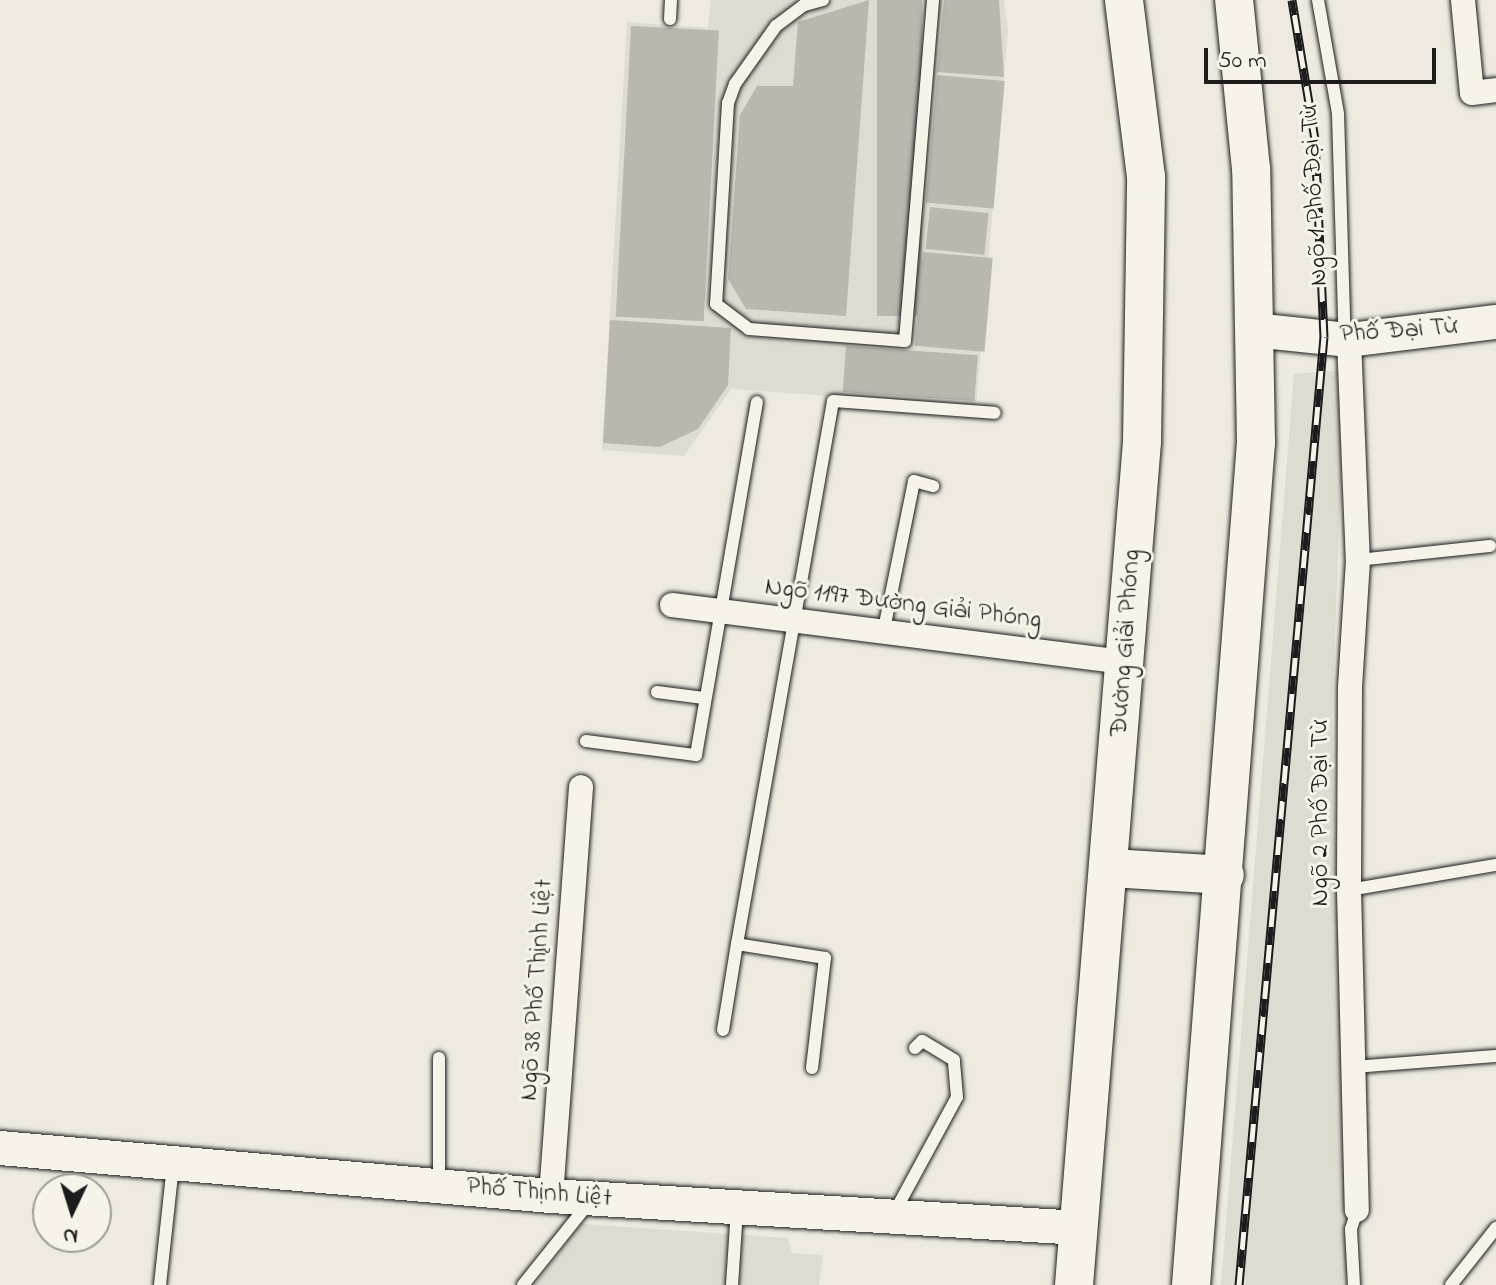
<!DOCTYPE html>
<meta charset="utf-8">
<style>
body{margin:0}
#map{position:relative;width:1496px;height:1285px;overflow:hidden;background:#eeeae0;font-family:"Indie Flower",sans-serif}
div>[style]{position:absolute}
.built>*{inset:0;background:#dedbd1}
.building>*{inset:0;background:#bab7af;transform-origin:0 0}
.roads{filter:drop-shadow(0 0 2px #1c1c1c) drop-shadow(0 0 2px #1c1c1c)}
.lane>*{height:12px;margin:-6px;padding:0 6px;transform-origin:6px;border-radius:6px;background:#f7f3e8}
.street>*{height:24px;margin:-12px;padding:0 12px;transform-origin:12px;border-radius:12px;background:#f7f3e8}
.secondary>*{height:34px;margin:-17px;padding:0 17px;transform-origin:17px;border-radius:17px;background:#f7f3e8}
.primary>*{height:38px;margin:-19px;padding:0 19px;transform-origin:19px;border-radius:19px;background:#f7f3e8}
.rail>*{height:9px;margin-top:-4.5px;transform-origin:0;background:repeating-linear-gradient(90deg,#f7f3e8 0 18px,#1c1c1c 0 36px);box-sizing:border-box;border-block:2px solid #1c1c1c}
span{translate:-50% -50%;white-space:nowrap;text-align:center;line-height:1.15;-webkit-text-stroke:6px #f7f3e8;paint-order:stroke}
.street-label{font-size:26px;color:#1c1c1c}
.north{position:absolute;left:32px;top:1173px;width:80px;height:80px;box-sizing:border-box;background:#f7f3e8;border:2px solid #9f9d96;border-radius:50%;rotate:184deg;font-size:22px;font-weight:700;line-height:32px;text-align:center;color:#1c1c1c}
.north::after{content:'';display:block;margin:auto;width:28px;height:36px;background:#1c1c1c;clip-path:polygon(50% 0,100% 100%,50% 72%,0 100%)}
.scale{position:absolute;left:1204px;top:48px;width:232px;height:36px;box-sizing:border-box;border:4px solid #1c1c1c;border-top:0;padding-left:10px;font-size:24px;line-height:28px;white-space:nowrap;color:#1c1c1c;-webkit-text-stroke:6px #f7f3e8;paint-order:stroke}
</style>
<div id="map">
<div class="built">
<i style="clip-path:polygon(711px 0,1004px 0,1008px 28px,976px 406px,731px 389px,684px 456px,602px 450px,627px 22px,708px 28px)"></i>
<i style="clip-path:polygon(1345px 370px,1332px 717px,1347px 1285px,1221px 1285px,1294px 374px)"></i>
<i style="clip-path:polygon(582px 1224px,788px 1238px,792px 1253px,823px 1255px,819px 1285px,534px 1285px)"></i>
</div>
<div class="building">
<i style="clip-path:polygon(869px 0,846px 316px,746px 309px,728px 279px,740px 115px,757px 86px,793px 86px,798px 22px)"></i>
<i style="left:877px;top:0;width:45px;height:316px"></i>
<i style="clip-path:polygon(944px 0,999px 0,1004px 77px,937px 72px)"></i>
<i style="left:631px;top:26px;width:88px;height:291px;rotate:3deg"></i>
<i style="left:937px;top:75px;width:68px;height:128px;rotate:5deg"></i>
<i style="left:930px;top:207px;width:59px;height:42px;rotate:6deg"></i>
<i style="left:923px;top:252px;width:70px;height:94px;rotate:5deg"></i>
<i style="clip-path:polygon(610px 320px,731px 328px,728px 385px,698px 429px,660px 447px,603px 443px)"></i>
<i style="left:846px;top:346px;width:132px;height:46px;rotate:4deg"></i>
</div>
<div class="roads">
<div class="lane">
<i style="left:823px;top:0;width:20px;rotate:165deg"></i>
<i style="left:804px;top:5px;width:35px;rotate:143deg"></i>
<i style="left:776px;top:26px;width:71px;rotate:125.3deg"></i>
<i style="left:735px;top:84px;width:20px;rotate:110deg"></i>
<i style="left:728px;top:103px;width:201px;rotate:93.4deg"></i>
<i style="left:716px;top:304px;width:41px;rotate:37.1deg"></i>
<i style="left:749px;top:329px;width:156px;rotate:4.4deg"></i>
<i style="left:905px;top:341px;width:342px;rotate:-85.3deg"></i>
<i style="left:1318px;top:0;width:116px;rotate:80deg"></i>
<i style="left:1338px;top:114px;width:207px;rotate:88.3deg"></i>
<i style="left:1344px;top:321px;width:18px;rotate:74deg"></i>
<i style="left:670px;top:19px;width:19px;rotate:-87deg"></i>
<i style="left:1358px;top:560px;width:133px;rotate:-6.1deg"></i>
<i style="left:884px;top:629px;width:151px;rotate:-78.5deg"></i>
<i style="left:914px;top:481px;width:20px;rotate:15deg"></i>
<i style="left:657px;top:692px;width:47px;rotate:7.3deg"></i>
<i style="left:586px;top:741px;width:111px;rotate:7.3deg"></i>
<i style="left:696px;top:755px;width:358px;rotate:-80.2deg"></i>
<i style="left:1349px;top:890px;width:149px;rotate:-9.7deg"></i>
<i style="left:723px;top:1030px;width:87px;rotate:-80.8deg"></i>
<i style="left:439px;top:1058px;width:125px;rotate:90deg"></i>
<i style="left:1353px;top:1067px;width:143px;rotate:-4.4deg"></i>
<i style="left:812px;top:1068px;width:111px;rotate:-83.3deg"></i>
<i style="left:825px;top:958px;width:89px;rotate:-171deg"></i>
<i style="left:737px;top:944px;width:551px;rotate:-79.97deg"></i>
<i style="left:833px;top:401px;width:162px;rotate:4.2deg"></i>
<i style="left:893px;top:1215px;width:134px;rotate:-61.5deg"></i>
<i style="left:957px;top:1097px;width:37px;rotate:-95deg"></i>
<i style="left:954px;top:1060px;width:37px;rotate:-149deg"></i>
<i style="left:922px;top:1041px;width:10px;rotate:135deg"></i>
<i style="left:160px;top:1285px;width:120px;rotate:-83.8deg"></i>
<i style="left:523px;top:1285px;width:102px;rotate:-51.3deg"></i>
<i style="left:732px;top:1285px;width:76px;rotate:-86.2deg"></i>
<i style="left:1354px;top:1285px;width:56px;rotate:-93.1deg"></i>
<i style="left:1351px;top:1229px;width:20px;rotate:-72deg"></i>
<i style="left:1451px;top:1285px;width:73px;rotate:-51.7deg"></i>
</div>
<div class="street">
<i style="left:1463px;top:0;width:93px;rotate:84.5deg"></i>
<i style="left:1472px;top:93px;width:24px;rotate:-7deg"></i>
<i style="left:1349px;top:340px;width:220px;rotate:87.7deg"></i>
<i style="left:1358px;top:560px;width:128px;rotate:93.6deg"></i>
<i style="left:1350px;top:688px;width:202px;rotate:90.3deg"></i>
<i style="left:1349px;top:890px;width:320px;rotate:88.6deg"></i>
<i style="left:672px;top:605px;width:458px;rotate:7.2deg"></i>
<i style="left:551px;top:1196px;width:410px;rotate:-85.8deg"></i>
</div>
<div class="secondary">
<i style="left:1254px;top:330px;width:96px;rotate:6deg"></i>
<i style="left:1349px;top:340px;width:148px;rotate:-7deg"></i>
<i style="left:0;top:1148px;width:553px;rotate:4.98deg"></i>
<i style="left:551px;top:1196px;width:530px;rotate:3.46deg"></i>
</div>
<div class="primary">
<i style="left:1111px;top:868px;width:114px;rotate:3.5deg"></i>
<i style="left:1074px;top:1285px;width:846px;rotate:-85.39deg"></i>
<i style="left:1142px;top:442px;width:265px;rotate:-89.1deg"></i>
<i style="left:1146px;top:177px;width:178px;rotate:-97.1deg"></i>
<i style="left:1191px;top:1285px;width:845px;rotate:-85.59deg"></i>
<i style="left:1256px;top:443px;width:274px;rotate:-91deg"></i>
<i style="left:1251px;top:169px;width:170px;rotate:-95.7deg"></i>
</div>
</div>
<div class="rail">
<i style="left:1239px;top:1285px;width:952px;rotate:-84.88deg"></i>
<i style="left:1324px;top:337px;width:198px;rotate:-92.6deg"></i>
<i style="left:1315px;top:139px;width:141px;rotate:-99.4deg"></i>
</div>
<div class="street-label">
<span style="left:1316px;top:195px;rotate:-93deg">Ngõ 1 Phố Đại Từ</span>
<span style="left:1399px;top:332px;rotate:-4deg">Phố Đại Từ</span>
<span style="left:903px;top:605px;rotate:7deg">Ngõ 1197 Đường Giải Phóng</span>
<span style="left:1127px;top:643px;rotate:-86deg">Đường Giải Phóng</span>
<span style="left:1322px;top:813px;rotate:-90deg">Ngõ 2 Phố Đại Từ</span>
<span style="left:538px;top:990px;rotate:-86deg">Ngõ 38 Phố Thįnh Liệt</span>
<span style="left:539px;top:1194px;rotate:5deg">Phố Thịnh Liệt</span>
</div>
<div class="north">N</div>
<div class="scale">50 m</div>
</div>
